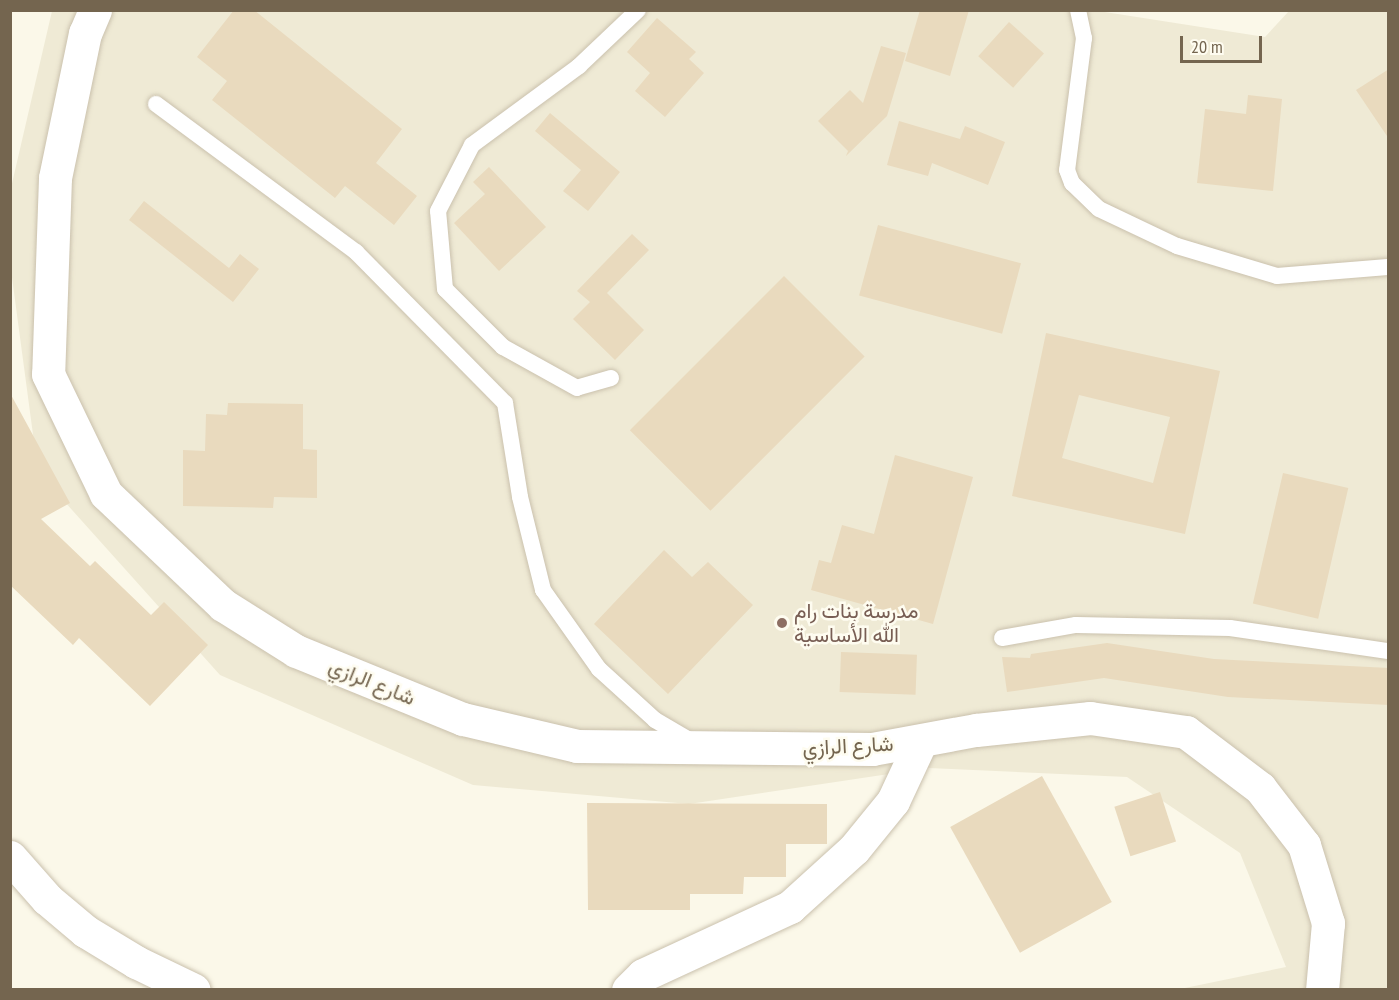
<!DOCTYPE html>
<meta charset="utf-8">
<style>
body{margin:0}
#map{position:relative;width:1399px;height:1000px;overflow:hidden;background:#fbf8e9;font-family:"PT Sans Narrow",Vazirmatn,sans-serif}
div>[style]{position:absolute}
.residential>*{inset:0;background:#efead5}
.building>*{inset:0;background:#e9dabe;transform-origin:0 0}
.roads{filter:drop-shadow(0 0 2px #cac1ad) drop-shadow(0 0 2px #cac1ad)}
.lane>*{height:16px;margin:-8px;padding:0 8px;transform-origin:8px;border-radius:8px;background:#fff}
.street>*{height:33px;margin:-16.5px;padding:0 16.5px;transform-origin:16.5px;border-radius:16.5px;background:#fff}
.dots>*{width:16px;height:16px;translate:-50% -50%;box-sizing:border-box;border:3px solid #fefcf0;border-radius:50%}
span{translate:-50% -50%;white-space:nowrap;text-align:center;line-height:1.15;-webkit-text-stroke:5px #fefcf0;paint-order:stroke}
.education-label{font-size:21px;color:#785e54}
.left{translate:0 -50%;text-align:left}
.street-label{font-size:21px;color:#74654f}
.frame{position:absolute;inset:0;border:12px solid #74654f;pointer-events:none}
.scale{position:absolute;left:1180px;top:36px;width:82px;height:27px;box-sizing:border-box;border:3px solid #74654f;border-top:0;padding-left:8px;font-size:18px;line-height:21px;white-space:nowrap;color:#74654f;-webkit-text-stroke:4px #fefcf0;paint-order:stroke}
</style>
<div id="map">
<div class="residential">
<i style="clip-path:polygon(1092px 10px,1265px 37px,1289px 11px,1388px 11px,1388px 989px,1180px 989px,1286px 967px,1240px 853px,1127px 777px,929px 768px,689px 804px,473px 785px,220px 675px,38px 472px,11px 270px,10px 192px,52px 11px)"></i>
</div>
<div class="building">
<i style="clip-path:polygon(234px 10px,254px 10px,402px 129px,376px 163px,417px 196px,394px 225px,345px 186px,335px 198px,212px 100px,227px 81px,197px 57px)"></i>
<i style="clip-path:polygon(920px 10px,969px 10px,950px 76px,905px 61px)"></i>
<i style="clip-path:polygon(657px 18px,696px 52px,689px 59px,704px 73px,665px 117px,635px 91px,650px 73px,627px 52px)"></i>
<i style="left:1009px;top:22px;width:47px;height:46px;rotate:42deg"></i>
<i style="clip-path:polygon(881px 46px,906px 53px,887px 116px,846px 156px,848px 151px,818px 121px,850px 90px,863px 103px)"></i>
<i style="clip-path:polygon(1389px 69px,1389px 139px,1356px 90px)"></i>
<i style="clip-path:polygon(1248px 95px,1282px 99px,1273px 191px,1197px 183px,1205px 109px,1246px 114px)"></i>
<i style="clip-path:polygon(550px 113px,620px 172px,588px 211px,563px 191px,581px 170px,535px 131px)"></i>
<i style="clip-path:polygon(899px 121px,960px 139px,965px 126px,1005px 142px,988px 185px,932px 163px,928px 176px,887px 165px)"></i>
<i style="clip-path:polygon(489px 167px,546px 227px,499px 271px,454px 223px,485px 194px,473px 182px)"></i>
<i style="clip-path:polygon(144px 201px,229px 268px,240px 254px,259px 269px,233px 302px,129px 220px)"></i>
<i style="left:878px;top:225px;width:148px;height:73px;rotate:15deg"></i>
<i style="clip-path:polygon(632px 234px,649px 250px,607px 293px,644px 330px,615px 360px,573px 319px,590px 302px,577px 291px)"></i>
<i style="left:784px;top:276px;width:114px;height:218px;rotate:45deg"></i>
<i style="clip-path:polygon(evenodd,1046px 333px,1220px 371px,1185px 534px,1012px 496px,1046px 333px,1079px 395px,1170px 417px,1153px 483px,1062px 458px,1079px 395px)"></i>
<i style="clip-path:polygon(10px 393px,70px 503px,41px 519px,90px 566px,95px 561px,151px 615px,164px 602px,208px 645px,150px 706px,79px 638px,73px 645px,10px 585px)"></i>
<i style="clip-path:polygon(228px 403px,303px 404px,303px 449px,317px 450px,317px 498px,274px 497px,273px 508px,183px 506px,183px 450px,205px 451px,206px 414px,227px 415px)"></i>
<i style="clip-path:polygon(895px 455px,973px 477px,933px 624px,811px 590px,819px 560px,831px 563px,842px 525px,874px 534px)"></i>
<i style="left:1283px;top:473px;width:67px;height:134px;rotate:13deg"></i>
<i style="clip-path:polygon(664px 550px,692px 577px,708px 562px,753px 605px,668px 694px,594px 624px)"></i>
<i style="clip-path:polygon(1107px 643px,1214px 659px,1389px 668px,1389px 705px,1228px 697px,1104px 678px,1007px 692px,1002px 657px,1030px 658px,1031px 654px)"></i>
<i style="left:841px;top:652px;width:76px;height:40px;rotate:2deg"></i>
<i style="left:1042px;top:776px;width:144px;height:105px;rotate:61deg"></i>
<i style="left:1160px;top:792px;width:52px;height:48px;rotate:72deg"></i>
<i style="clip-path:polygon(587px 803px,827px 804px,827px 844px,786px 844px,786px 877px,744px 877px,743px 894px,690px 894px,690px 910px,588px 910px)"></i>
</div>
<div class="roads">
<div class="lane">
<i style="left:1078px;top:10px;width:29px;rotate:78deg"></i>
<i style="left:1084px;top:38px;width:133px;rotate:97.3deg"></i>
<i style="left:1067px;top:170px;width:14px;rotate:69deg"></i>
<i style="left:1072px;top:183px;width:37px;rotate:44deg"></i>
<i style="left:1099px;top:209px;width:86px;rotate:25.4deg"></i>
<i style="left:1177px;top:246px;width:104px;rotate:16.7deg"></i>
<i style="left:1277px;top:276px;width:111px;rotate:-4.6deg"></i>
<i style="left:156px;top:104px;width:249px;rotate:36.5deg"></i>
<i style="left:356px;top:252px;width:212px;rotate:45.4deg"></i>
<i style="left:505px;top:403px;width:95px;rotate:80.9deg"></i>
<i style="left:520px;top:497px;width:96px;rotate:76.1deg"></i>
<i style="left:543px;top:590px;width:97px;rotate:54.7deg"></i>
<i style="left:599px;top:669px;width:76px;rotate:42.3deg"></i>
<i style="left:655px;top:720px;width:42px;rotate:30.3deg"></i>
<i style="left:611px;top:378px;width:35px;rotate:164deg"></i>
<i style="left:577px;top:388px;width:85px;rotate:-151deg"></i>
<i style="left:503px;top:347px;width:82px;rotate:-135deg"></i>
<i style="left:445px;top:289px;width:78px;rotate:-95.1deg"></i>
<i style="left:438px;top:211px;width:74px;rotate:-62.7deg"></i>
<i style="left:472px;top:145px;width:133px;rotate:-36.4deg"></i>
<i style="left:579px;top:66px;width:81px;rotate:-43.5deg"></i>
<i style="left:1002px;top:638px;width:75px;rotate:-10deg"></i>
<i style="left:1076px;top:625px;width:154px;rotate:1.1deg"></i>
<i style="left:1230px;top:628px;width:160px;rotate:8.3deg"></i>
</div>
<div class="street">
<i style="left:95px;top:10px;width:25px;rotate:113deg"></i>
<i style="left:85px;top:33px;width:148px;rotate:101.7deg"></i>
<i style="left:55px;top:178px;width:196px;rotate:92deg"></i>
<i style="left:48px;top:374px;width:133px;rotate:64.2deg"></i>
<i style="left:106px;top:494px;width:161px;rotate:43.5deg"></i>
<i style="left:223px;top:605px;width:86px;rotate:32.2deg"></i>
<i style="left:296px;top:651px;width:180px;rotate:22.2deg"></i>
<i style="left:463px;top:719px;width:117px;rotate:13.3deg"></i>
<i style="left:577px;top:746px;width:295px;rotate:0.6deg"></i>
<i style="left:872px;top:749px;width:106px;rotate:-10.4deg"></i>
<i style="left:976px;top:730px;width:115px;rotate:-6deg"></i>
<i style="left:1090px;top:718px;width:97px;rotate:8.3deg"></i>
<i style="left:1186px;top:732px;width:93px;rotate:37.1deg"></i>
<i style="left:1260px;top:788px;width:72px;rotate:52.3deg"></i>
<i style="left:1304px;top:845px;width:82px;rotate:72.9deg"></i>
<i style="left:1328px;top:923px;width:67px;rotate:95.1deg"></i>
<i style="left:10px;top:857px;width:56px;rotate:48.6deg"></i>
<i style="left:47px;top:899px;width:50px;rotate:40.1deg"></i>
<i style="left:85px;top:931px;width:60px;rotate:31.3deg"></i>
<i style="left:136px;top:962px;width:64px;rotate:25.8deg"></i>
<i style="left:628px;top:990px;width:21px;rotate:-45deg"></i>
<i style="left:643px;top:975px;width:162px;rotate:-24.8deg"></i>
<i style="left:790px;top:907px;width:86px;rotate:-42.2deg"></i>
<i style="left:854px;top:849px;width:62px;rotate:-50.9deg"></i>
<i style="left:893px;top:801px;width:66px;rotate:-65deg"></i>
</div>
</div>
<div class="dots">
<i style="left:782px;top:623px;background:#8d6e63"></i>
</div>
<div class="education-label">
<span class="left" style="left:794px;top:623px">مدرسة بنات رام<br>الله الأساسية</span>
</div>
<div class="street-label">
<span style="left:372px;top:682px;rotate:22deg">شارع الرازي</span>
<span style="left:848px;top:746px;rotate:-3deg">شارع الرازي</span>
</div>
<div class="frame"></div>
<div class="scale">20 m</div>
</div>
